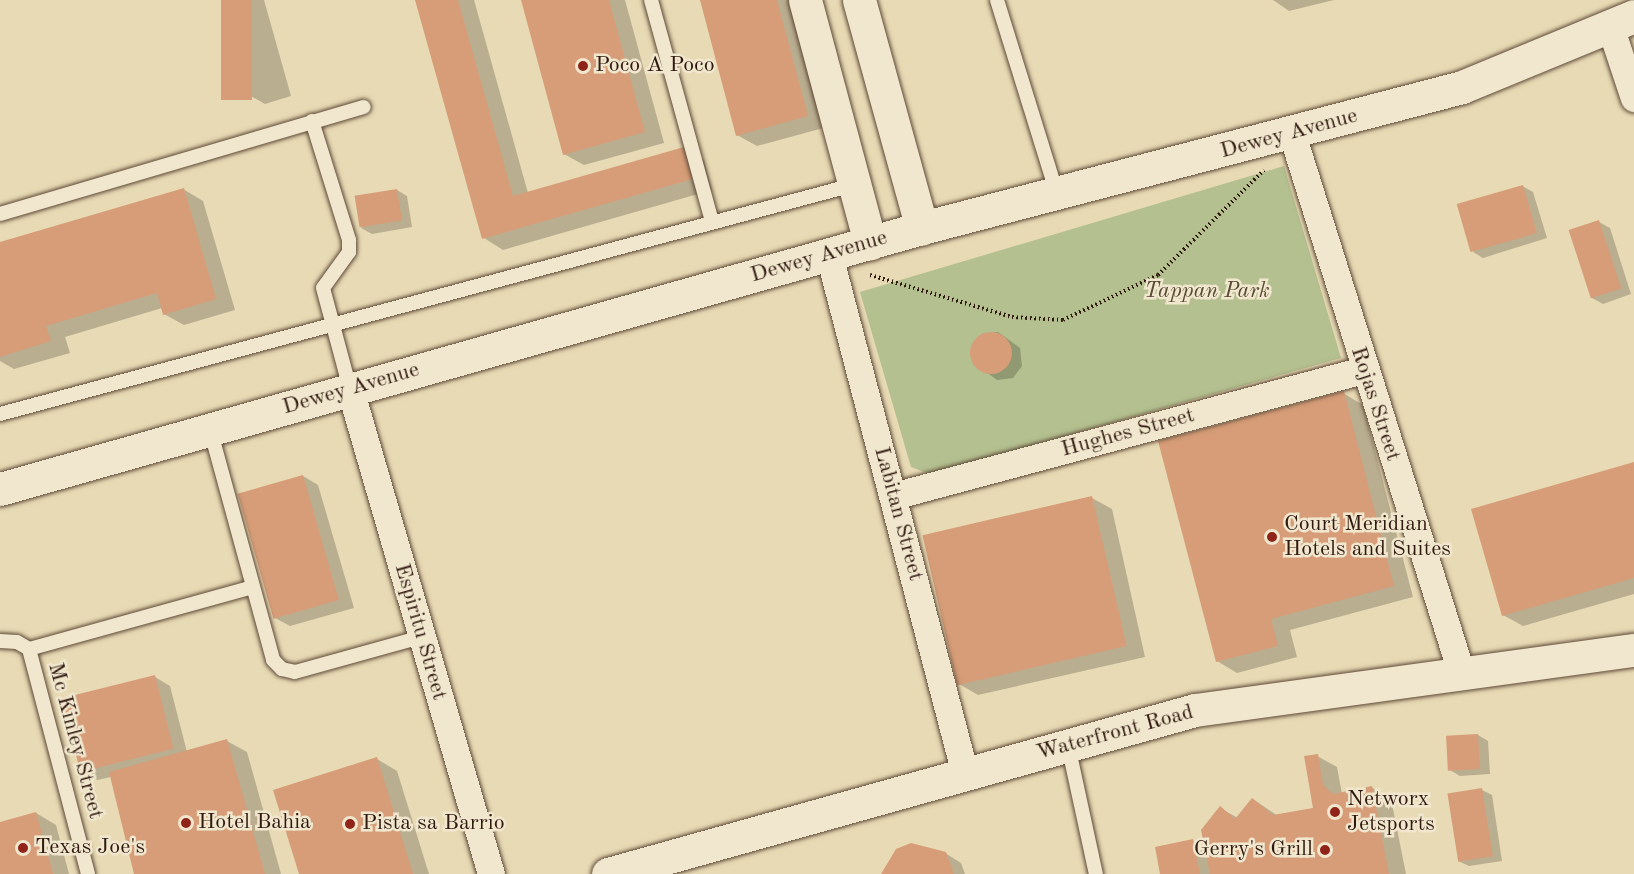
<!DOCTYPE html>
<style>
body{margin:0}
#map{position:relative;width:1634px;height:874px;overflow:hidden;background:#e8dab4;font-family:"Old Standard TT",serif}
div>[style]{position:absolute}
.green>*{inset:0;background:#b4c08f}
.shadow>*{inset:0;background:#0003}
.building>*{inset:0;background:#d69d78;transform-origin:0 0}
.round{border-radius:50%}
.path>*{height:4px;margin-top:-2px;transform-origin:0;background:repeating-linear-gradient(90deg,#30190f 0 1.5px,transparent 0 4.5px)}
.roads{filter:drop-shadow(0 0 2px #5e4938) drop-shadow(0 0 2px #5e4938)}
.lane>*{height:14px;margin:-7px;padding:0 7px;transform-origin:7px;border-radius:7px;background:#f0e7ce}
.street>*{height:27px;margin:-13.5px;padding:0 13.5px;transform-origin:13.5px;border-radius:13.5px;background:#f0e7ce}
.secondary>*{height:33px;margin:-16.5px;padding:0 16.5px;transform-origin:16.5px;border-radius:16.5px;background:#f0e7ce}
.dots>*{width:16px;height:16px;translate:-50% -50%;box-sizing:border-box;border:3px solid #f0e7ce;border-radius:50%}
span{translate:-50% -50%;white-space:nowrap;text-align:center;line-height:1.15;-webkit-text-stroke:5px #f0e7ce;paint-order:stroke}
.poi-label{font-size:22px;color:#30190f}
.left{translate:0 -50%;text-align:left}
.right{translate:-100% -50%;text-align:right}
.street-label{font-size:22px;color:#30190f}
.park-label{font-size:22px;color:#584b35;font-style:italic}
</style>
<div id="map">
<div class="green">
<i style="clip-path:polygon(1284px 166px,1341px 358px,930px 474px,911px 467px,860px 292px)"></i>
</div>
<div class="shadow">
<i style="clip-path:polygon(223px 0,264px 0,291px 96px,265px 104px,249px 95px)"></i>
<i style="clip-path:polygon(417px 0,474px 0,528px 193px,684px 148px,704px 160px,712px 190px,503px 250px,484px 238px)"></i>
<i style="clip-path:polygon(523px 0,625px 0,664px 143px,584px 165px,564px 154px)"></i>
<i style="clip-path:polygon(701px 0,793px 0,827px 127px,757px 146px,737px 135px)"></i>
<i style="clip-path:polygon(1273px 0,1334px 0,1289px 11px)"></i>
<i style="clip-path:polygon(1522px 186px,1533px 192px,1547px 238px,1483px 258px,1473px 252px)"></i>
<i style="clip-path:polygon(183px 189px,203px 201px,235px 310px,184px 325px,164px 314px,162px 308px,65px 337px,70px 353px,14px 369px,0 361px,0 244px)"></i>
<i style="clip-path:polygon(397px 190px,407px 196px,412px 227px,372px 234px,361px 228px)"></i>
<i style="clip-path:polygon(1599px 222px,1610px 228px,1631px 294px,1603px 304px,1592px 298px)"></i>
<i style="clip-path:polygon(998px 332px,1020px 348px,1022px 366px,1013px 378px,997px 380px,974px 363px,972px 345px,982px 334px)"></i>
<i style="clip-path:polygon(1343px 393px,1363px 405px,1413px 597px,1290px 630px,1297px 657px,1237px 673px,1217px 661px)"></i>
<i style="clip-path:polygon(1634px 464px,1634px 594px,1523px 626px,1503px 615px)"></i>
<i style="clip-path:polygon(303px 476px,318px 485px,354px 608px,290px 626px,275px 618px)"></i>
<i style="clip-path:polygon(1092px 498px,1112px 509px,1145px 657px,978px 695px,959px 684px)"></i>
<i style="clip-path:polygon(155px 677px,170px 686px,187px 752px,227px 741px,247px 752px,281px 874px,135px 874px,111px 777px,97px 780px,81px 772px)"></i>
<i style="clip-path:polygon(1478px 735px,1488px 741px,1490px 774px,1460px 776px,1450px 770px)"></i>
<i style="clip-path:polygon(1317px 756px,1337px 767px,1342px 794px,1371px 787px,1391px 799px,1406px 874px,1162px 874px,1193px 841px,1206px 848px,1220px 808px,1238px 818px,1253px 799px,1278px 816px,1315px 810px)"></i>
<i style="clip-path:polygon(377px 759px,397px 771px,429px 874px,301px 874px)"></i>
<i style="clip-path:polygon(1482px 790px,1492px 795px,1502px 861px,1469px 866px,1458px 861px)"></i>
<i style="clip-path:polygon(36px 813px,56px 825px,69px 874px,0 874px,0 824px)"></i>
<i style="clip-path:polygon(897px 850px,945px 853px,961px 863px,965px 874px,882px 874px)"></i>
</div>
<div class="building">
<i style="left:221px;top:0;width:31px;height:100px"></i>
<i style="clip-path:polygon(415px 0,458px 0,513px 196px,684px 147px,693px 179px,482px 239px)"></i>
<i style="clip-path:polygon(521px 0,609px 0,645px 132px,563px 155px)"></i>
<i style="clip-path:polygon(700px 0,777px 0,808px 116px,736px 136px)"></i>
<i style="left:1523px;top:185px;width:50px;height:69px;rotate:74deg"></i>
<i style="clip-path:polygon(184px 188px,216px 299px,163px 315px,157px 293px,46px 326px,51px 341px,0 357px,0 242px)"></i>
<i style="left:397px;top:189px;width:32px;height:43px;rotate:81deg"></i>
<i style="left:1599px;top:220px;width:72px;height:32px;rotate:72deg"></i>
<i class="round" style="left:970px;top:332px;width:42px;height:42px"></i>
<i style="clip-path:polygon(1344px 391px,1394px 586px,1271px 619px,1278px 646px,1216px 662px,1158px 441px)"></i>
<i style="clip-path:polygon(1634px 462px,1634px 578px,1502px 616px,1471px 509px)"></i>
<i style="left:303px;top:475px;width:130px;height:68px;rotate:74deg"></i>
<i style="left:1092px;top:496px;width:154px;height:174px;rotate:77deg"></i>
<i style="left:155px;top:675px;width:76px;height:96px;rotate:76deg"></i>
<i style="left:1478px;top:734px;width:35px;height:32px;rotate:87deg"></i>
<i style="clip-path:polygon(227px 739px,265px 874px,134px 874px,109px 772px)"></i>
<i style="clip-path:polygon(1318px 754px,1323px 785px,1333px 794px,1372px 786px,1389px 874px,1210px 874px,1201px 830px,1220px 806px,1235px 819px,1252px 798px,1273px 815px,1313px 808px,1304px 756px)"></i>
<i style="clip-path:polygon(377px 757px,413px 874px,299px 874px,273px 790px)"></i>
<i style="left:1482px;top:788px;width:69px;height:35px;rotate:81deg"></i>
<i style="clip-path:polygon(36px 812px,53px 874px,0 874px,0 822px)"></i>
<i style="clip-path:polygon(1193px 839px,1200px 874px,1160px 874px,1155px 847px)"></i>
<i style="clip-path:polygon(911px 843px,946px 852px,954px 874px,881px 874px,896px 849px)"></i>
</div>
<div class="path">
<i style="left:870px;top:275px;width:148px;rotate:16.5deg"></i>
<i style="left:1012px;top:317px;width:51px;rotate:3.4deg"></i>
<i style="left:1063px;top:320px;width:105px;rotate:-25.3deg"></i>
<i style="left:1158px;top:275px;width:149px;rotate:-44.7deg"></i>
</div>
<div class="roads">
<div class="lane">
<i style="left:651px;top:0;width:230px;rotate:74.6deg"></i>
<i style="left:997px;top:0;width:203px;rotate:72.8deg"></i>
<i style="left:312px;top:121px;width:125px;rotate:72.7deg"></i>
<i style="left:349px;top:240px;width:12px;rotate:90deg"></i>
<i style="left:349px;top:252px;width:44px;rotate:125.8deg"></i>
<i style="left:323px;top:288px;width:105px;rotate:75deg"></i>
<i style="left:0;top:214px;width:379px;rotate:-16.4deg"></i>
<i style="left:0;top:414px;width:883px;rotate:-15.03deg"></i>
<i style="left:210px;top:429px;width:239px;rotate:74.7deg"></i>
<i style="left:273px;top:660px;width:13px;rotate:45deg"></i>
<i style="left:282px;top:669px;width:13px;rotate:13deg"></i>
<i style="left:295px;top:672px;width:131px;rotate:-15.5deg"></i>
<i style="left:0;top:641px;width:17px;rotate:3deg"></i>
<i style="left:17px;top:642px;width:14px;rotate:30deg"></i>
<i style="left:29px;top:649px;width:233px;rotate:75.3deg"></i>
<i style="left:29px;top:649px;width:231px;rotate:-15.5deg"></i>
<i style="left:1068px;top:745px;width:132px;rotate:77.8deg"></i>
</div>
<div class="street">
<i style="left:1610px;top:26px;width:76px;rotate:71.6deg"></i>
<i style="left:1292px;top:134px;width:564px;rotate:72.56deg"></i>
<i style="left:829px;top:255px;width:537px;rotate:75.32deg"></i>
<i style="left:350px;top:389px;width:505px;rotate:73.79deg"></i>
<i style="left:893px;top:496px;width:488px;rotate:-15deg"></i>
</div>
<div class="secondary">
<i style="left:805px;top:0;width:252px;rotate:75deg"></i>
<i style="left:859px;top:0;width:237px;rotate:74.6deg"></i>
<i style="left:0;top:489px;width:958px;rotate:-15.81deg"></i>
<i style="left:922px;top:228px;width:558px;rotate:-14.63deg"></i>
<i style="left:1462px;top:87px;width:186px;rotate:-22.4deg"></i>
<i style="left:608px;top:874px;width:609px;rotate:-15.61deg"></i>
<i style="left:1195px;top:710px;width:443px;rotate:-7.8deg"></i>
</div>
</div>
<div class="dots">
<i style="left:583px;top:66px;background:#8f2418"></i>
<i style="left:1272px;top:537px;background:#8f2418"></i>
<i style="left:1335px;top:812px;background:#8f2418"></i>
<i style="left:186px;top:823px;background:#8f2418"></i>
<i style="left:350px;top:824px;background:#8f2418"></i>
<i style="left:23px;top:848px;background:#8f2418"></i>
<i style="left:1325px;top:850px;background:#8f2418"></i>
</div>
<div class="poi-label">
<span class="left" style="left:595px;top:66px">Poco A Poco</span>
<span class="left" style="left:1284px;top:537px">Court Meridian<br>Hotels and Suites</span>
<span class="left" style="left:1347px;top:812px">Networx<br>Jetsports</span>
<span class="left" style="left:198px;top:823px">Hotel Bahia</span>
<span class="left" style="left:362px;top:824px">Pista sa Barrio</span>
<span class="left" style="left:35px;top:848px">Texas Joe's</span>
<span class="right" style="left:1313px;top:850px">Gerry's Grill</span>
</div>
<div class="street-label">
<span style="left:1289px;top:134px;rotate:-15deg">Dewey Avenue</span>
<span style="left:819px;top:257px;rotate:-16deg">Dewey Avenue</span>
<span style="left:351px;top:389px;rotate:-16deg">Dewey Avenue</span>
<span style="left:1375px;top:404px;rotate:72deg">Rojas Street</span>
<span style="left:1128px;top:433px;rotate:-15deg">Hughes Street</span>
<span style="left:898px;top:514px;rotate:75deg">Labitan Street</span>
<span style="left:420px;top:632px;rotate:74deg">Espiritu Street</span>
<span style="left:1115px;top:733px;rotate:-15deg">Waterfront Road</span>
<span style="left:75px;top:741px;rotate:75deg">Mc Kinley Street</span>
</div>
<div class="park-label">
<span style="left:1207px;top:292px">Tappan Park</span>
</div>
</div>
